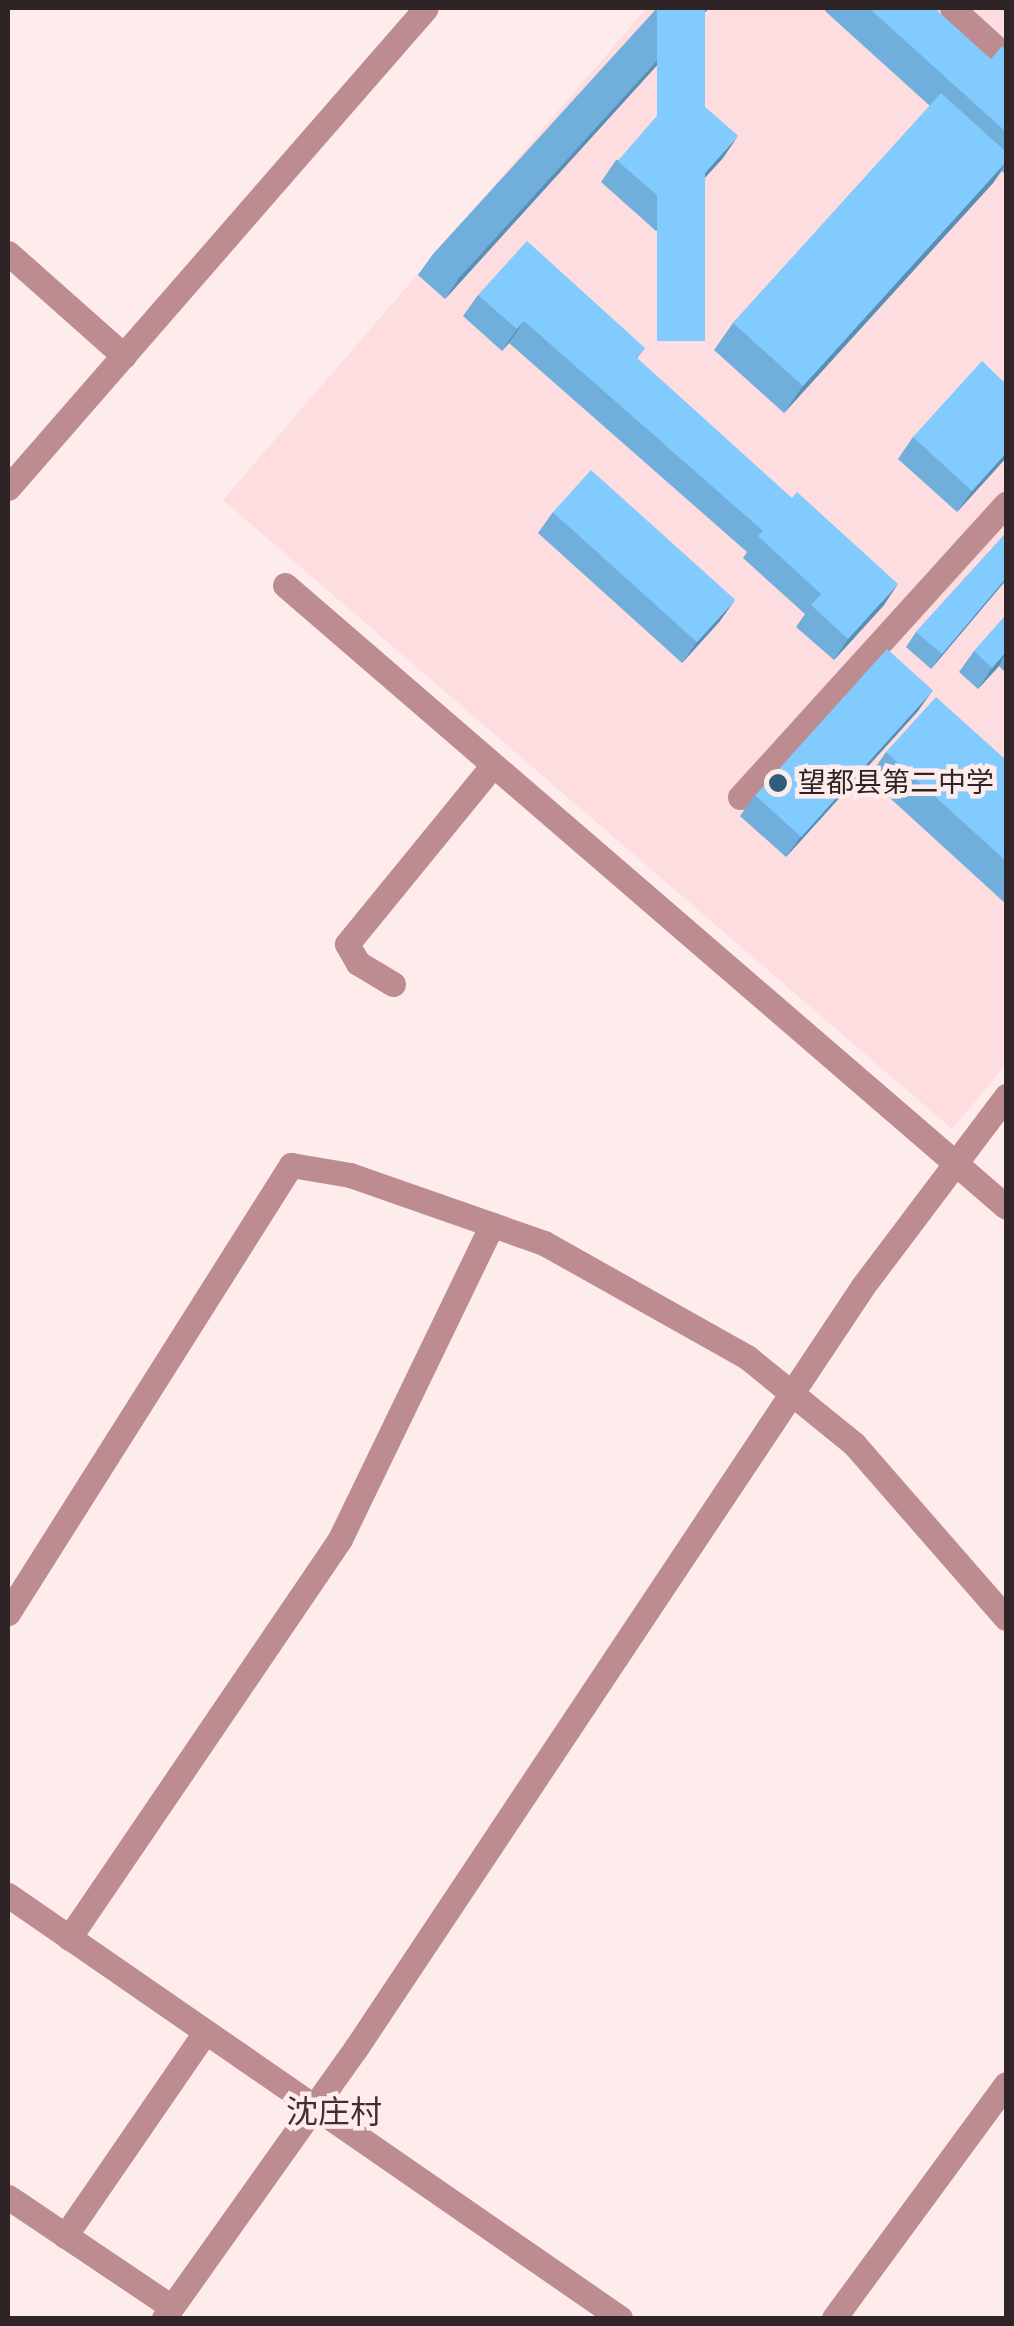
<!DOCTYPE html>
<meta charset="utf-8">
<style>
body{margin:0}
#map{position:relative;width:1014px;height:2326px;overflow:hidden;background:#feebec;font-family:Signika,"Noto Sans SC",sans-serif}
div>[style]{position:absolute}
.built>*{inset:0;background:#fddddf}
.minor>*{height:25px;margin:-12.5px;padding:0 12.5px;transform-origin:12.5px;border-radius:12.5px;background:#bc8c90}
.wall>*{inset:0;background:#70afdb}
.shaded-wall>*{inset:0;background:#5b8eb2}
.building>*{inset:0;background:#82cbff;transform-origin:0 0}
.dots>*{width:28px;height:28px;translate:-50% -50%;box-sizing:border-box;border:5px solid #feebec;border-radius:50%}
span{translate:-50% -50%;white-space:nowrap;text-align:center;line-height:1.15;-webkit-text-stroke:9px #feebec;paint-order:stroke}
.poi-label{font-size:28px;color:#2f2425}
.left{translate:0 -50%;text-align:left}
.quarter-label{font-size:32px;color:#442d2f}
.frame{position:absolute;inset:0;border:10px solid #2f2425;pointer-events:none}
</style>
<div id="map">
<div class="built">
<i style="clip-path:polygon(647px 8px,1006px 8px,1006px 1065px,952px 1129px,223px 500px)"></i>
</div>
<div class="minor">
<i style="left:952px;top:8px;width:73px;rotate:42.2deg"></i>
<i style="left:8px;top:253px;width:155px;rotate:41.6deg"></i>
<i style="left:8px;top:488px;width:636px;rotate:-48.95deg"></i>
<i style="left:285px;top:585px;width:952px;rotate:40.78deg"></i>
<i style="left:740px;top:797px;width:396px;rotate:-47.8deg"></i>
<i style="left:393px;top:984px;width:41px;rotate:-149deg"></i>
<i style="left:358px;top:963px;width:22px;rotate:-120deg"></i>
<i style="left:347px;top:944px;width:230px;rotate:-50.8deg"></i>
<i style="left:8px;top:1613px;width:530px;rotate:-57.72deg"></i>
<i style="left:291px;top:1165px;width:60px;rotate:9.6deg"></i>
<i style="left:350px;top:1175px;width:206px;rotate:19.3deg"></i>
<i style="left:544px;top:1243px;width:233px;rotate:29.3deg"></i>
<i style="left:747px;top:1357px;width:138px;rotate:39.1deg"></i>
<i style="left:854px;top:1444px;width:231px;rotate:48.9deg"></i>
<i style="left:8px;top:1895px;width:744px;rotate:34.65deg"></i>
<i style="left:69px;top:1938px;width:482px;rotate:-55.8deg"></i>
<i style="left:340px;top:1539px;width:349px;rotate:-64.2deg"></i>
<i style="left:8px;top:2197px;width:197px;rotate:33.9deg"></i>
<i style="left:65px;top:2236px;width:247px;rotate:-55.5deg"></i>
<i style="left:164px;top:2318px;width:331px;rotate:-54.6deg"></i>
<i style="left:356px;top:2048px;width:915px;rotate:-56.36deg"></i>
<i style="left:863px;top:1286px;width:238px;rotate:-53deg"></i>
<i style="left:834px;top:2318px;width:290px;rotate:-53.7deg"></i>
</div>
<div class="wall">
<i style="clip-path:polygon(657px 8px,709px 8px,445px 299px,418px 275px,433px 254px)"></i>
<i style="clip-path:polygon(827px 8px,934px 8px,1006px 73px,1006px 175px,1002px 171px,993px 183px,784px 413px,714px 350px,733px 323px,930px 106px,825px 11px)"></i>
<i style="clip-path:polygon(723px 158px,656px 231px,601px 182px,616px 160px)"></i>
<i style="clip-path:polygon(478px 295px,645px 348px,637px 358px,884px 605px,834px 660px,796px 627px,805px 614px,743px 558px,747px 552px,509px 343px,502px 351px,463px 316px)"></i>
<i style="clip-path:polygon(1006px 384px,1006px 458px,957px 512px,898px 459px,913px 437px)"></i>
<i style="clip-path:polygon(553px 512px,720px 621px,682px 663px,538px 533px)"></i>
<i style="clip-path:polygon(1006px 533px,1006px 580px,931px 669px,906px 647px,916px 632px)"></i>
<i style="clip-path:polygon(1006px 615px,1006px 673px,999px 666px,978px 689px,959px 672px,974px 651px)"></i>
<i style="clip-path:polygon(918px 711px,786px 857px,740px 816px,755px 795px)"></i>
<i style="clip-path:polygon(886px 752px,1006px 760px,1006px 904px,868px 778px)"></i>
</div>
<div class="shaded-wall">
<i style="clip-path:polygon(705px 8px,709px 8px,445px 299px,459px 278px)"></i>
<i style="clip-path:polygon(738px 136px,723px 158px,656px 231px,671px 210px)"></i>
<i style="clip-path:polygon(1006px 162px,993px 183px,784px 413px,803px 386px)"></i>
<i style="clip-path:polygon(524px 321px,509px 343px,502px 351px,517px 329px)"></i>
<i style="clip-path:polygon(1006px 453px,1006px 458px,957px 512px,972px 491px)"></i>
<i style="clip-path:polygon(1006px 578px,1006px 580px,931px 669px,942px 654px)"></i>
<i style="clip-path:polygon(898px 584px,884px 605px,834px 660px,848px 639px)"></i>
<i style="clip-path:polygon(735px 600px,720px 621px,682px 663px,697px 642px)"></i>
<i style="clip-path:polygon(1006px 652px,999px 666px,978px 689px,992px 668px)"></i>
<i style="clip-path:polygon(933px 690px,918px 711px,786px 857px,801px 836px)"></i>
</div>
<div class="building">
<i style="left:657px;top:8px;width:48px;height:333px"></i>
<i style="clip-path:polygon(869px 8px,934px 8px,991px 59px,1002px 46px,1006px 50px,1006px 61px,1004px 71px,1006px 73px,1006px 132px)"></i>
<i style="left:682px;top:87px;width:74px;height:98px;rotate:41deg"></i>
<i style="clip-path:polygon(941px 93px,1006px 152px,1006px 162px,803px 386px,733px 323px)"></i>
<i style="clip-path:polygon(527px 241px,645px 348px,636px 357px,792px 498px,797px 492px,898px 584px,848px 639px,811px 605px,821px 594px,758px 536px,763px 531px,524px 321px,517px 329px,478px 295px)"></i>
<i style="clip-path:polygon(982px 361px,1006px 384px,1006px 453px,972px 491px,913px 437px)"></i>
<i style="left:591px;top:470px;width:194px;height:57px;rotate:42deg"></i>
<i style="clip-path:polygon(1006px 533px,1006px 578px,942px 654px,916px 632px)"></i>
<i style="clip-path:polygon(1006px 615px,1006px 652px,992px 668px,974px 651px)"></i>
<i style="left:887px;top:649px;width:62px;height:197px;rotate:42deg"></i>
<i style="clip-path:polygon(936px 697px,1006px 760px,1006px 861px,886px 752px)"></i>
</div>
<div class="dots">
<i style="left:778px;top:783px;background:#2f5d7c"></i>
</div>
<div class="poi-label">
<span class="left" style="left:798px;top:783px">望都县第二中学</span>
</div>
<div class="quarter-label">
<span style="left:334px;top:2113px">沈庄村</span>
</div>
<div class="frame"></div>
</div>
